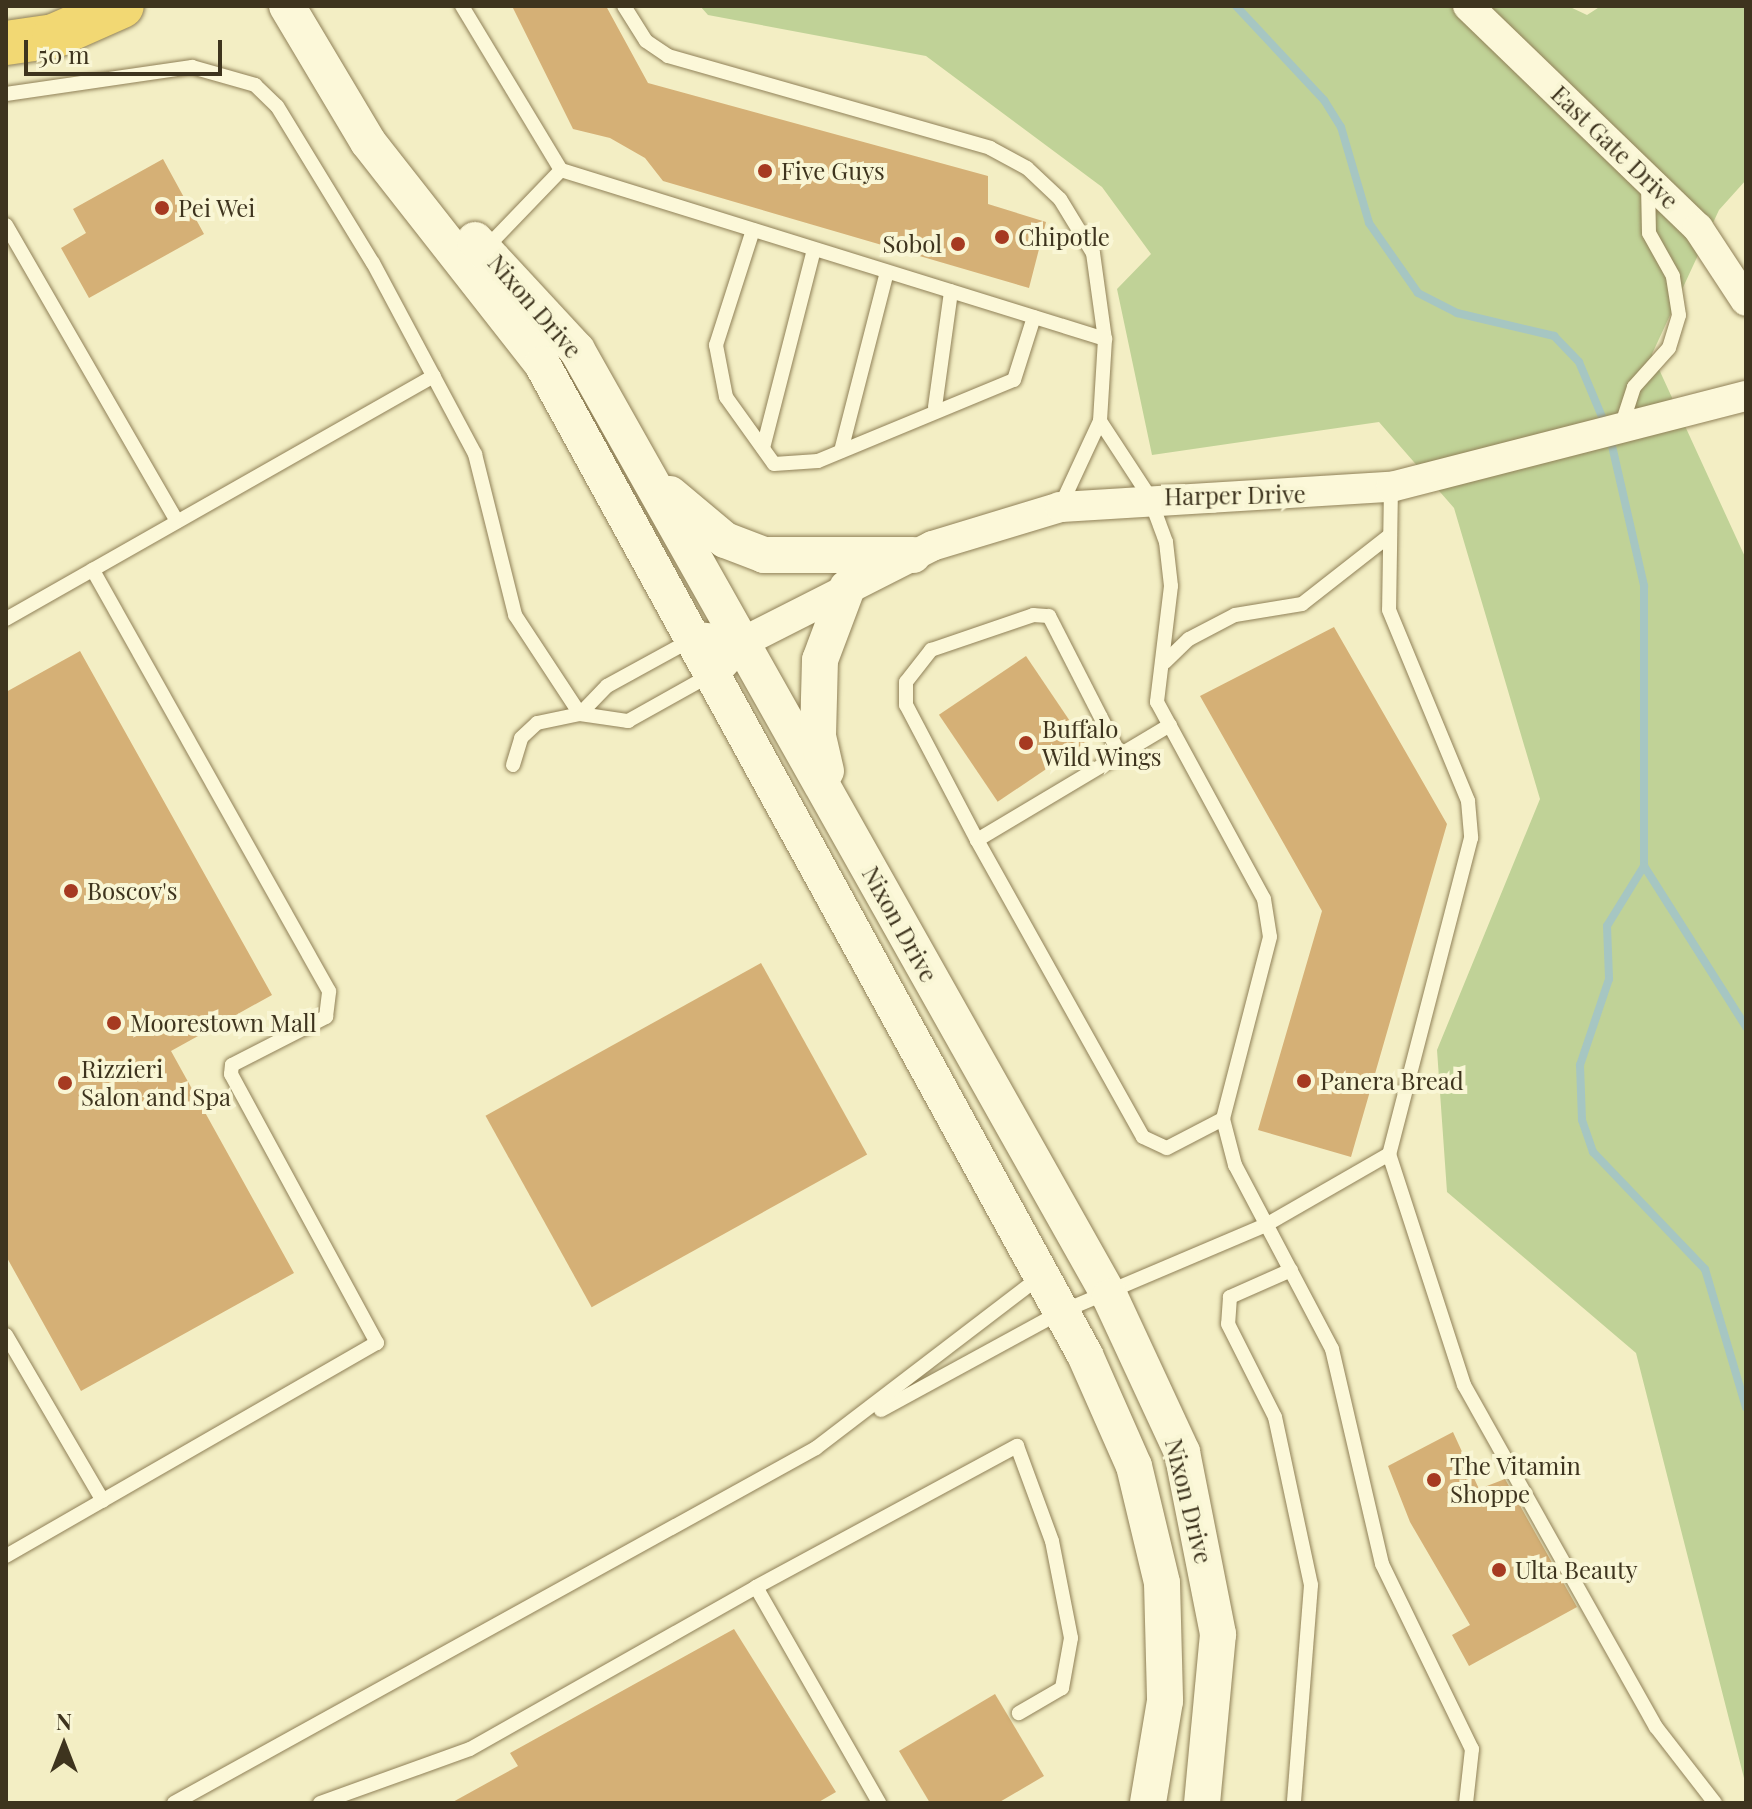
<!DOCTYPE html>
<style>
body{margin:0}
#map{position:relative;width:1752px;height:1809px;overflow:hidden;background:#f3eec4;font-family:"Playfair Display",serif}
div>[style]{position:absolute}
.green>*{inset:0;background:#c0d297}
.stream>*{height:8px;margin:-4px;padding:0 4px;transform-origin:4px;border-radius:4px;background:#a6c6c2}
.building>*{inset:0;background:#d5b076;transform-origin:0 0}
.roads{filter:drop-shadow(0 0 2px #908158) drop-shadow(0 0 2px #908158)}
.service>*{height:14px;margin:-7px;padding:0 7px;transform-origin:7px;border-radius:7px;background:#fcf8d9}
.minor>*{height:30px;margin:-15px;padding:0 15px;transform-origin:15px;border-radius:15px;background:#fcf8d9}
.tertiary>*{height:36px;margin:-18px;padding:0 18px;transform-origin:18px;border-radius:18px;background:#fcf8d9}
.trunk>*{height:44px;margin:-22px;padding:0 22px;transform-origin:22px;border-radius:22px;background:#f2d873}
.dots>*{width:22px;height:22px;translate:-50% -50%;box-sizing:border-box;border:4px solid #f9f6d5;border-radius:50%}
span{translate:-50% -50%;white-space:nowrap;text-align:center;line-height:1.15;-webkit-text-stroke:8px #f9f6d5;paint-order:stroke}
.street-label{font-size:24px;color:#3e341e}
.poi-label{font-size:24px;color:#3e341e}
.left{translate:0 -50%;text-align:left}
.right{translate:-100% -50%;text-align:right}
.frame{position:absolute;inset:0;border:8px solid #3e341e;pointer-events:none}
.north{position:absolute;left:24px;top:1705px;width:80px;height:80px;-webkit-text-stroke:6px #f9f6d5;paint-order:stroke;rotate:0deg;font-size:22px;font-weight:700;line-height:32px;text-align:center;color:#3e341e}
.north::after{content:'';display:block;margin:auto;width:28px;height:36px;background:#3e341e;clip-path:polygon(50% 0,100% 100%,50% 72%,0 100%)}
.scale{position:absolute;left:24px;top:40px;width:198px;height:36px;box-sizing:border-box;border:4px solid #3e341e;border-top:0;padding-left:10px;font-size:24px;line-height:28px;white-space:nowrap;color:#3e341e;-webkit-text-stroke:6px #f9f6d5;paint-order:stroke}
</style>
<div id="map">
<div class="green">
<i style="clip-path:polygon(700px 6px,1568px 6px,1587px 15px,1601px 6px,1746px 6px,1746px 180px,1719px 210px,1652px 354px,1746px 559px,1746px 1786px,1636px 1353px,1447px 1192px,1437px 1050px,1540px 799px,1454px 508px,1379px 422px,1152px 455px,1117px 289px,1151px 254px,1102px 187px,926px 56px,708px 15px)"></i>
</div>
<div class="stream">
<i style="left:1236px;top:6px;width:129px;rotate:46.9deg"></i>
<i style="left:1324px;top:100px;width:32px;rotate:58deg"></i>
<i style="left:1341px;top:127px;width:100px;rotate:73.7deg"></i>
<i style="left:1369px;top:223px;width:85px;rotate:55deg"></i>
<i style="left:1418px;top:293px;width:44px;rotate:27.1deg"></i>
<i style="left:1457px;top:313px;width:100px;rotate:13.3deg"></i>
<i style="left:1554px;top:336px;width:36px;rotate:46deg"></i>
<i style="left:1579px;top:362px;width:67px;rotate:67.2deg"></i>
<i style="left:1610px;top:437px;width:153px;rotate:77.1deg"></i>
<i style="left:1644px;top:586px;width:280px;rotate:90deg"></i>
<i style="left:1644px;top:866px;width:191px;rotate:57.6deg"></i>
<i style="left:1644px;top:866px;width:70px;rotate:121.7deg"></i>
<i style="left:1607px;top:926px;width:53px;rotate:87.8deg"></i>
<i style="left:1609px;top:979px;width:91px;rotate:108.6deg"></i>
<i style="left:1580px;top:1065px;width:55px;rotate:87.9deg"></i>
<i style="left:1582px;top:1120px;width:34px;rotate:71deg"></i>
<i style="left:1593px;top:1152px;width:162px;rotate:46.3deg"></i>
<i style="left:1705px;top:1269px;width:144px;rotate:73.5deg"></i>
</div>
<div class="building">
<i style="clip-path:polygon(512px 6px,606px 6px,648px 83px,988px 176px,988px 204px,1046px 222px,1029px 288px,663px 181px,645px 158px,610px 138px,573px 129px)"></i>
<i style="clip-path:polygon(163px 159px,204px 234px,89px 298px,61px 248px,86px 233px,73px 209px)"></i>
<i style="clip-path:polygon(1334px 627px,1447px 824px,1351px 1157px,1258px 1130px,1322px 911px,1200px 696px)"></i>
<i style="clip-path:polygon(80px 651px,272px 995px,171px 1051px,294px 1273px,81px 1391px,6px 1256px,6px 692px)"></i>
<i style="left:1026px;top:656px;width:105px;height:105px;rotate:56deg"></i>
<i style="left:761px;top:963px;width:219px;height:315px;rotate:61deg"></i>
<i style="clip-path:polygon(1453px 1432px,1479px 1489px,1505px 1479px,1577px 1607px,1469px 1666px,1452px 1635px,1470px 1625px,1410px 1522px,1388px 1466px)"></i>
<i style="clip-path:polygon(734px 1629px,836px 1792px,817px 1803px,451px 1803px,518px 1766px,510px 1753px)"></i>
<i style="clip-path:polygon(995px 1694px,1044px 1776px,998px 1803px,930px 1803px,899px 1751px)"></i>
</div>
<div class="roads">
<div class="service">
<i style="left:462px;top:6px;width:192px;rotate:58.9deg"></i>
<i style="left:561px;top:170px;width:570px;rotate:17.26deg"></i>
<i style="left:624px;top:6px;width:41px;rotate:57.8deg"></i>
<i style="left:646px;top:41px;width:27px;rotate:34deg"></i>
<i style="left:668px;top:56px;width:335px;rotate:15.9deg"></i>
<i style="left:990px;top:148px;width:42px;rotate:28.4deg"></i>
<i style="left:1027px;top:168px;width:45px;rotate:43.2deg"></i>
<i style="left:1060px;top:199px;width:63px;rotate:58.6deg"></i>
<i style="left:1093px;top:253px;width:87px;rotate:82.1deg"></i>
<i style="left:1105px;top:339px;width:82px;rotate:93.5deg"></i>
<i style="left:1100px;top:421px;width:95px;rotate:114.9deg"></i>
<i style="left:6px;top:94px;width:188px;rotate:-8.3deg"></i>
<i style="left:192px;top:67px;width:66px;rotate:15.9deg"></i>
<i style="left:255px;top:85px;width:30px;rotate:44deg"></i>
<i style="left:277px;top:106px;width:184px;rotate:58.6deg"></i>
<i style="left:373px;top:263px;width:217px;rotate:61.9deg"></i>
<i style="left:475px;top:454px;width:166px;rotate:76deg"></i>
<i style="left:515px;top:615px;width:118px;rotate:56.7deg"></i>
<i style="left:6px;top:225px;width:342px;rotate:60deg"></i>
<i style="left:753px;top:230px;width:121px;rotate:107.8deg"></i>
<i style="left:716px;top:345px;width:53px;rotate:79.1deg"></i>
<i style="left:726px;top:397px;width:82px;rotate:54.4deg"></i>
<i style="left:774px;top:464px;width:44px;rotate:-3.9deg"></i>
<i style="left:818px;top:461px;width:212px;rotate:-22.5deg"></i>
<i style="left:1014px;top:380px;width:66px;rotate:-72.4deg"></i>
<i style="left:485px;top:249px;width:110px;rotate:-46.1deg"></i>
<i style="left:935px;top:407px;width:117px;rotate:-82.1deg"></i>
<i style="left:1100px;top:421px;width:90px;rotate:56.8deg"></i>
<i style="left:1149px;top:496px;width:49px;rotate:69.7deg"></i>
<i style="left:1166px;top:542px;width:44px;rotate:83.5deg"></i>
<i style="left:1171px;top:586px;width:117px;rotate:96.9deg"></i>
<i style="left:1157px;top:702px;width:224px;rotate:61.5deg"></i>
<i style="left:1264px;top:899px;width:38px;rotate:81deg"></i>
<i style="left:1270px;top:937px;width:188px;rotate:104.5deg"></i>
<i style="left:1223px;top:1119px;width:48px;rotate:75.4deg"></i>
<i style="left:1235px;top:1165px;width:208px;rotate:62.2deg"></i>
<i style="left:1332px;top:1349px;width:221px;rotate:76.9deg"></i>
<i style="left:1382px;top:1564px;width:206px;rotate:64.1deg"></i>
<i style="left:1472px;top:1749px;width:54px;rotate:96.3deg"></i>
<i style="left:1621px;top:427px;width:42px;rotate:-72deg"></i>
<i style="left:1634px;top:387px;width:52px;rotate:-48.1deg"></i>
<i style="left:1669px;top:348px;width:34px;rotate:-73deg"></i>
<i style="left:1679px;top:315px;width:39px;rotate:-99deg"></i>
<i style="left:1673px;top:276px;width:49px;rotate:-119.2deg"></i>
<i style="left:1649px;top:233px;width:49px;rotate:-91.2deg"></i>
<i style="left:763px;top:448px;width:205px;rotate:-75.6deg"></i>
<i style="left:841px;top:451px;width:185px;rotate:-75.6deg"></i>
<i style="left:1391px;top:487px;width:123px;rotate:90.9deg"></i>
<i style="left:1389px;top:610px;width:207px;rotate:67.5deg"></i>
<i style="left:1468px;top:801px;width:37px;rotate:85deg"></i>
<i style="left:1471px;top:838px;width:326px;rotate:104.5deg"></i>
<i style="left:1389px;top:1154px;width:243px;rotate:72deg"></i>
<i style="left:1464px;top:1385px;width:392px;rotate:60.7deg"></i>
<i style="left:1656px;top:1727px;width:96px;rotate:52.2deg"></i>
<i style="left:6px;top:619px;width:492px;rotate:-29.6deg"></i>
<i style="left:1165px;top:662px;width:33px;rotate:-44deg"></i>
<i style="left:1189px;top:639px;width:52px;rotate:-27.6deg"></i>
<i style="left:1235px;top:615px;width:68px;rotate:-9.3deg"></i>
<i style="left:1302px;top:604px;width:112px;rotate:-38.1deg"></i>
<i style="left:580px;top:714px;width:39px;rotate:-46deg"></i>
<i style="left:607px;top:686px;width:98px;rotate:-28.7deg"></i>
<i style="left:1170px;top:725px;width:225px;rotate:149.2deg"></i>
<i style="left:977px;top:840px;width:340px;rotate:60.8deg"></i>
<i style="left:1143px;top:1137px;width:26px;rotate:25deg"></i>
<i style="left:1167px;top:1148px;width:63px;rotate:-27.4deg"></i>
<i style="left:513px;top:765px;width:28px;rotate:-73deg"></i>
<i style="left:521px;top:738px;width:22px;rotate:-43deg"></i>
<i style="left:537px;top:723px;width:44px;rotate:-11.8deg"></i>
<i style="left:580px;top:714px;width:49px;rotate:8.3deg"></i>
<i style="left:628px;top:721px;width:96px;rotate:-29.2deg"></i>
<i style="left:977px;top:840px;width:153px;rotate:-117.7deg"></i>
<i style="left:906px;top:705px;width:23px;rotate:-90deg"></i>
<i style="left:906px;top:682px;width:41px;rotate:-52deg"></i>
<i style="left:931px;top:650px;width:108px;rotate:-18.9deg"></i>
<i style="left:1033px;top:615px;width:16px;rotate:4deg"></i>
<i style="left:1049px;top:616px;width:156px;rotate:62.9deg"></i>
<i style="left:1291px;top:1270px;width:67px;rotate:156.1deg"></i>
<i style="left:1230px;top:1297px;width:27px;rotate:94deg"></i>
<i style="left:1228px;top:1324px;width:104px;rotate:63.2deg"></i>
<i style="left:1275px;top:1417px;width:172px;rotate:77.9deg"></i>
<i style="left:1311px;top:1585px;width:219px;rotate:94.5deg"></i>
<i style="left:6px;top:1335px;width:192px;rotate:59.7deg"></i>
<i style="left:881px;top:1410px;width:205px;rotate:-28.6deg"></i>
<i style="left:1061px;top:1312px;width:220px;rotate:-23deg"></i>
<i style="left:1264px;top:1226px;width:144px;rotate:-29.9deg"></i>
<i style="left:6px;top:1556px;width:428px;rotate:-29.9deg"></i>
<i style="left:377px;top:1343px;width:306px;rotate:-118.5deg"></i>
<i style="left:231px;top:1074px;width:9px;rotate:-84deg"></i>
<i style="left:232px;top:1065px;width:106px;rotate:-27.1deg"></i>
<i style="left:326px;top:1017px;width:26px;rotate:-83deg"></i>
<i style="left:329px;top:991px;width:483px;rotate:-119.3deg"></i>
<i style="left:756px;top:1587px;width:297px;rotate:-28.4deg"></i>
<i style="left:1017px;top:1446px;width:101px;rotate:69.8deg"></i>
<i style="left:1052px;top:1541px;width:99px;rotate:78.9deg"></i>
<i style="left:1071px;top:1638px;width:51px;rotate:100.2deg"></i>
<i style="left:1062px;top:1688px;width:50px;rotate:149.8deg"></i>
<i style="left:174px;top:1803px;width:734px;rotate:-28.94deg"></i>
<i style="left:816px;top:1448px;width:282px;rotate:-37.4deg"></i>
<i style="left:320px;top:1803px;width:159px;rotate:-19.8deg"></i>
<i style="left:470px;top:1749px;width:329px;rotate:-29.5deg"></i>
<i style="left:756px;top:1587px;width:249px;rotate:60.3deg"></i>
</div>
<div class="minor">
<i style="left:1468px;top:6px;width:320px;rotate:44deg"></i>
<i style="left:1698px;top:228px;width:87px;rotate:56.7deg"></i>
<i style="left:697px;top:637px;width:46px;rotate:6.2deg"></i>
<i style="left:743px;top:642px;width:40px;rotate:132deg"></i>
<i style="left:743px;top:642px;width:212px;rotate:-26.9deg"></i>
<i style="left:932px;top:546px;width:134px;rotate:-16.9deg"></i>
<i style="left:1060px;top:507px;width:332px;rotate:-3.5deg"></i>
<i style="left:1391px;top:487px;width:366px;rotate:-14.4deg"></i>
</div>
<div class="tertiary">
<i style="left:287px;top:6px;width:158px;rotate:59.2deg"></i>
<i style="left:368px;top:142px;width:282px;rotate:51.9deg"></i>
<i style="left:542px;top:364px;width:1130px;rotate:61.28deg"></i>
<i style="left:1085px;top:1355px;width:121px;rotate:66.2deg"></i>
<i style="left:1134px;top:1466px;width:120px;rotate:76.5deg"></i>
<i style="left:1162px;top:1583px;width:118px;rotate:88.5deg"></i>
<i style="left:1165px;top:1701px;width:103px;rotate:99.5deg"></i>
<i style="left:475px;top:240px;width:150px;rotate:47.2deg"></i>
<i style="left:577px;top:350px;width:1087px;rotate:60.63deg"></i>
<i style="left:1110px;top:1297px;width:171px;rotate:65.1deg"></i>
<i style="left:1182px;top:1452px;width:186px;rotate:78.8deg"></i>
<i style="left:1218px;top:1634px;width:170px;rotate:95.4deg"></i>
<i style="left:670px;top:494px;width:72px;rotate:39.9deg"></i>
<i style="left:725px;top:540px;width:42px;rotate:21deg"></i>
<i style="left:764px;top:555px;width:149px"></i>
<i style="left:826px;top:771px;width:36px;rotate:-103deg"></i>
<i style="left:818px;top:736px;width:76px;rotate:-88.5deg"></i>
<i style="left:820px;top:660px;width:77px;rotate:-69.4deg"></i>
</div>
<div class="trunk">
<i style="left:6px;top:43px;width:49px;rotate:-8.3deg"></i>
<i style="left:54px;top:36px;width:74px;rotate:-23.8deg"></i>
</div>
</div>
<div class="dots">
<i style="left:765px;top:171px;background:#a63a21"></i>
<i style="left:162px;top:208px;background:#a63a21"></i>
<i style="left:1002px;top:237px;background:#a63a21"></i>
<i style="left:958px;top:244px;background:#a63a21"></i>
<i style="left:1026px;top:743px;background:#a63a21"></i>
<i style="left:71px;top:891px;background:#a63a21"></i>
<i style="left:114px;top:1023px;background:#a63a21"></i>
<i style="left:1304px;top:1081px;background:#a63a21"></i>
<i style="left:65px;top:1083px;background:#a63a21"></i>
<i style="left:1434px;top:1480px;background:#a63a21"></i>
<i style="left:1499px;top:1570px;background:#a63a21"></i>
</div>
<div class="street-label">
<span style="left:1615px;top:147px;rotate:44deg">East Gate Drive</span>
<span style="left:535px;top:306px;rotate:49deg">Nixon Drive</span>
<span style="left:1235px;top:495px;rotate:-1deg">Harper Drive</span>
<span style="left:900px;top:924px;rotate:61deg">Nixon Drive</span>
<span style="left:1189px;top:1501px;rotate:76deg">Nixon Drive</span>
</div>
<div class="poi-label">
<span class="left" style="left:781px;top:171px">Five Guys</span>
<span class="left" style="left:178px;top:208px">Pei Wei</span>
<span class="left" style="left:1018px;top:237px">Chipotle</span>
<span class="right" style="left:942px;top:244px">Sobol</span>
<span class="left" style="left:1042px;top:743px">Buffalo<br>Wild Wings</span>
<span class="left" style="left:87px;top:891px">Boscov's</span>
<span class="left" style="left:130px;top:1023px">Moorestown Mall</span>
<span class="left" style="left:81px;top:1083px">Rizzieri<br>Salon and Spa</span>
<span class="left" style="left:1320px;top:1081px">Panera Bread</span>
<span class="left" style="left:1450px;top:1480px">The Vitamin<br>Shoppe</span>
<span class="left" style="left:1515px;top:1570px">Ulta Beauty</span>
</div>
<div class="frame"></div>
<div class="north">N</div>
<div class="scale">50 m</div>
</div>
